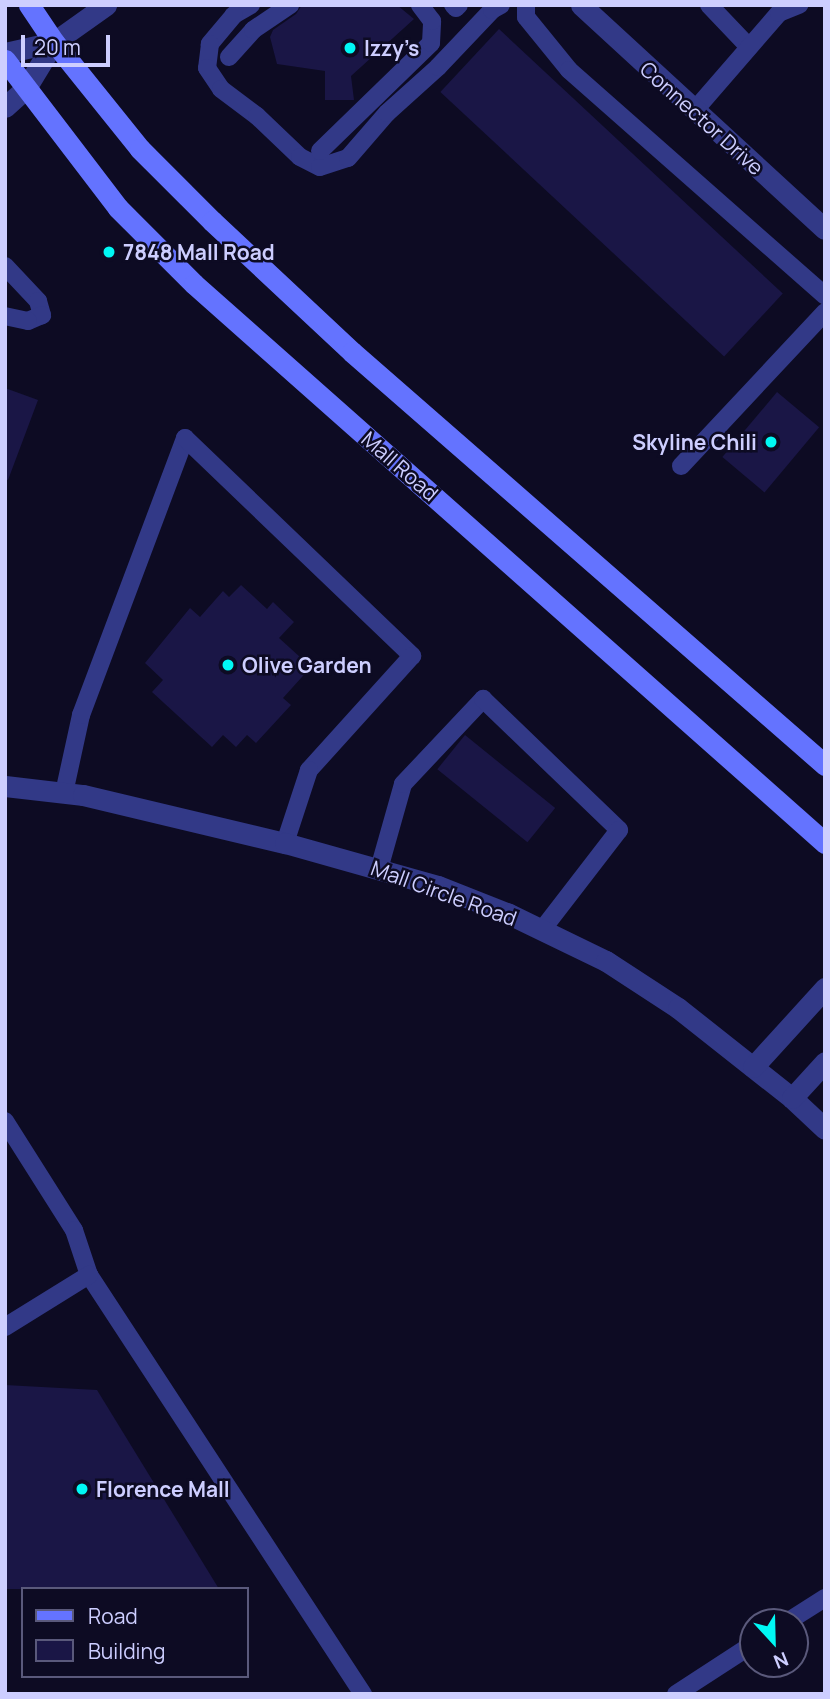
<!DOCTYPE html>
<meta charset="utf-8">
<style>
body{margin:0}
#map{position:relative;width:830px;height:1699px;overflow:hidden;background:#0d0b23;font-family:Manrope,sans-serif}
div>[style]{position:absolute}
.building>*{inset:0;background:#1a1646;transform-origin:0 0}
.lane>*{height:18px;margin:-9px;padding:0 9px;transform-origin:9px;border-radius:9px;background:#323987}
.street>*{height:21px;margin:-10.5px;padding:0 10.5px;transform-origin:10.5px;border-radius:10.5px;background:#323987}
.secondary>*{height:21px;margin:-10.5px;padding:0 10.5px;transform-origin:10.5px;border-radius:10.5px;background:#6473ff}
.dots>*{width:19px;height:19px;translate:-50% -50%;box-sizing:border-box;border:4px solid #0d0b23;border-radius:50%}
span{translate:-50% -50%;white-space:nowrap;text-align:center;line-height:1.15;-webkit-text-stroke:5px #0d0b23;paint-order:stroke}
.poi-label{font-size:21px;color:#cdceff;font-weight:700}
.left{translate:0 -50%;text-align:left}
.right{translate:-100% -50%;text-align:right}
.street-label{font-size:21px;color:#cdceff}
.frame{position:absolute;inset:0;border:7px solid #cdceff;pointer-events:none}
.legend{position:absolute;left:21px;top:1587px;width:228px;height:91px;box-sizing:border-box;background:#0d0b23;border:2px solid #5a597b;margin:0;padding:9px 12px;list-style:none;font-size:21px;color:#cdceff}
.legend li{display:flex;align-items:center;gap:14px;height:35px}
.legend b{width:35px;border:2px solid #5a597b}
.north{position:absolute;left:739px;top:1608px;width:70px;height:70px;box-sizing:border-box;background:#0d0b23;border:2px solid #5a597b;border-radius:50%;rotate:158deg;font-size:19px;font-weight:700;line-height:28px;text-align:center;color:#cdceff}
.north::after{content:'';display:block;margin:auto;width:24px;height:32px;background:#00f8f4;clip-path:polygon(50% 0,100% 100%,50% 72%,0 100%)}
.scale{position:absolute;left:21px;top:35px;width:89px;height:32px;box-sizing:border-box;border:4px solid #cdceff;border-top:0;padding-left:9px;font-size:21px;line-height:24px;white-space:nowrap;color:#cdceff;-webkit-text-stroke:5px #0d0b23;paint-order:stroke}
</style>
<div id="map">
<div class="building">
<i style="clip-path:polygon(397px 5px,414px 19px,351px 76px,354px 100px,325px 100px,325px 71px,277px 64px,270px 37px,273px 30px,296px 14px,302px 5px)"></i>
<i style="left:499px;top:29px;width:388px;height:86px;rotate:43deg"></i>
<i style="clip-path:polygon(5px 388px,38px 400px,8px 480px,5px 479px)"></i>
<i style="left:777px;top:392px;width:55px;height:85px;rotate:40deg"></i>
<i style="clip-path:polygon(241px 585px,267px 609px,273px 602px,294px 622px,279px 638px,311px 667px,283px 698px,291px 705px,256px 743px,247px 735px,236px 747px,223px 735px,212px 747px,152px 692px,163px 680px,145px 663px,190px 608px,200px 617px,223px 591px,229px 597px)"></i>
<i style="left:465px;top:735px;width:116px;height:44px;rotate:39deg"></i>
<i style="clip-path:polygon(5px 1385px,97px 1390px,219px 1589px,5px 1589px)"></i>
</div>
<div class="lane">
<i style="left:251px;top:5px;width:20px;rotate:150deg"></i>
<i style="left:234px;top:15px;width:38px;rotate:130deg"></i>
<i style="left:210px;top:44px;width:24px;rotate:97deg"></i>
<i style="left:207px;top:68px;width:25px;rotate:56deg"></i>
<i style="left:221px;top:89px;width:45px;rotate:36.9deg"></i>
<i style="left:257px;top:116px;width:59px;rotate:43.6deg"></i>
<i style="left:300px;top:157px;width:22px;rotate:27deg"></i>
<i style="left:320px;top:167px;width:29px;rotate:-18deg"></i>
<i style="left:348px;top:158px;width:60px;rotate:-49.1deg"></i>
<i style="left:387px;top:113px;width:69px;rotate:-42deg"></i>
<i style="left:438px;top:67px;width:79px;rotate:-46.5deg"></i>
<i style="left:492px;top:10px;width:10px;rotate:-29deg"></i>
<i style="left:453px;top:5px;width:4px;rotate:45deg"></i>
<i style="left:456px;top:8px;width:4px;rotate:-45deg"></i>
<i style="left:526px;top:5px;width:12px;rotate:90deg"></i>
<i style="left:526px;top:17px;width:68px;rotate:50.9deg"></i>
<i style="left:569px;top:70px;width:341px;rotate:41.4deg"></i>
<i style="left:709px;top:5px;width:58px;rotate:46.4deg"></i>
<i style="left:229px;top:57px;width:36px;rotate:-48deg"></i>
<i style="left:253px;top:30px;width:45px;rotate:-34deg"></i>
<i style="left:694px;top:111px;width:130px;rotate:-49.1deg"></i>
<i style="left:779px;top:13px;width:22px;rotate:-22deg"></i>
<i style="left:320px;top:151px;width:155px;rotate:-44.2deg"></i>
<i style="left:431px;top:43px;width:22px;rotate:-87deg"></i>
<i style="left:432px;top:21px;width:20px;rotate:-127deg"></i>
<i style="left:5px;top:266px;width:48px;rotate:46.7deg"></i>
<i style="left:38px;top:301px;width:15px;rotate:74deg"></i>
<i style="left:42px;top:315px;width:15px;rotate:157deg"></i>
<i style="left:28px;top:321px;width:24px;rotate:-168deg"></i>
<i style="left:681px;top:466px;width:211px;rotate:-46.9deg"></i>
<i style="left:64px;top:793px;width:80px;rotate:-77.7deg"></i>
<i style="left:81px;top:715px;width:296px;rotate:-69.4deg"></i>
<i style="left:185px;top:438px;width:315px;rotate:43.8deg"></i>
<i style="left:412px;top:656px;width:154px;rotate:132.1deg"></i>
<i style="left:309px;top:770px;width:77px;rotate:108.2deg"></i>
<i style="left:379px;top:869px;width:88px;rotate:-74.2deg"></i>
<i style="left:403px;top:784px;width:117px;rotate:-46.7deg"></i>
<i style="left:483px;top:699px;width:189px;rotate:43.9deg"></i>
<i style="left:619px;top:830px;width:126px;rotate:127.6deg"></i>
<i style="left:5px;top:1121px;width:129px;rotate:57.7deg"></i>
<i style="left:74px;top:1230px;width:47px;rotate:71.6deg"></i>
<i style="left:89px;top:1275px;width:501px;rotate:56.82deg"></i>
<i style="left:5px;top:1327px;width:99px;rotate:-31.8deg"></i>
<i style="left:787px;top:1622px;width:45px;rotate:-32.3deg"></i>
<i style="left:676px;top:1694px;width:92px;rotate:-33deg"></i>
</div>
<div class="street">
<i style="left:581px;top:5px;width:331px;rotate:42.6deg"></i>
<i style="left:5px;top:53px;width:50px;rotate:-12.7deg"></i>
<i style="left:54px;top:42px;width:64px;rotate:-35.4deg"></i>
<i style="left:5px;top:107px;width:28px;rotate:-42deg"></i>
<i style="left:26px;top:88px;width:54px;rotate:-58.7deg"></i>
<i style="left:5px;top:786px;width:79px;rotate:6.6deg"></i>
<i style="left:83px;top:795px;width:208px;rotate:13.4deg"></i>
<i style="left:285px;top:843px;width:159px;rotate:15.7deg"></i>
<i style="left:438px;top:886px;width:76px;rotate:21.5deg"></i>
<i style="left:509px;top:914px;width:108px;rotate:25.9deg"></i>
<i style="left:606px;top:961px;width:86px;rotate:33.1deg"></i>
<i style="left:678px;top:1008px;width:145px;rotate:38.3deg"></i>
<i style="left:792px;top:1098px;width:45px;rotate:43.2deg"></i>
<i style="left:753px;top:1067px;width:107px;rotate:-47.7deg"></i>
<i style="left:792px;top:1098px;width:49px;rotate:-47.5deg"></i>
</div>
<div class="secondary">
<i style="left:29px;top:5px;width:45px;rotate:56deg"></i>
<i style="left:54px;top:42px;width:137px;rotate:51.2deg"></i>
<i style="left:140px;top:149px;width:102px;rotate:45deg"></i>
<i style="left:212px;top:221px;width:192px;rotate:43.1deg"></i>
<i style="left:352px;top:352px;width:628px;rotate:41.13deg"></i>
<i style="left:5px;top:60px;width:186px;rotate:52.6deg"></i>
<i style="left:118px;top:208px;width:107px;rotate:45deg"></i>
<i style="left:194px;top:284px;width:843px;rotate:41.54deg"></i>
</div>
<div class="dots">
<i style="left:350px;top:48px;background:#00f8f4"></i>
<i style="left:109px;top:252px;background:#00f8f4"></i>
<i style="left:771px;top:442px;background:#00f8f4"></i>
<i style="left:228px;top:665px;background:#00f8f4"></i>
<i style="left:82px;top:1489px;background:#00f8f4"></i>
</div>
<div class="poi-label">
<span class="left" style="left:364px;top:48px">Izzy’s</span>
<span class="left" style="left:123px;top:252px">7848 Mall Road</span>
<span class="right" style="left:757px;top:442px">Skyline Chili</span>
<span class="left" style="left:242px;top:665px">Olive Garden</span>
<span class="left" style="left:96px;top:1489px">Florence Mall</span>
</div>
<div class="street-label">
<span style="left:702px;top:118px;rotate:42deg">Connector Drive</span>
<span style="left:400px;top:466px;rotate:41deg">Mall Road</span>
<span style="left:444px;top:893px;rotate:20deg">Mall Circle Road</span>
</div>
<div class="frame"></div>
<ul class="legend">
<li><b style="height:9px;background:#6473ff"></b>Road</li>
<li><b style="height:19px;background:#1a1646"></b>Building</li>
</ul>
<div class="north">N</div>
<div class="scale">20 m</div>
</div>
